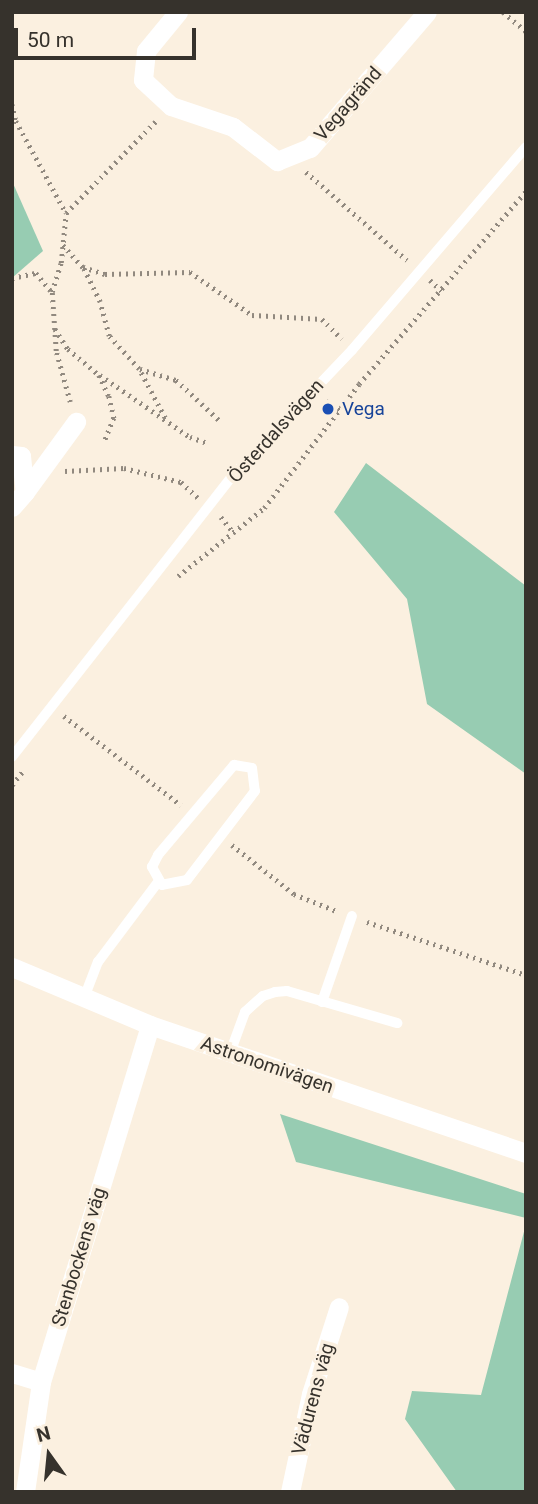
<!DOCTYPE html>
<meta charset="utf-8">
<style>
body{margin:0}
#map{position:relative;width:538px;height:1504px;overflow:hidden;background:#fbf0e0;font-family:Roboto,sans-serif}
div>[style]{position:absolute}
.forest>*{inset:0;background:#97ccb2}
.path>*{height:4.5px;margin-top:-2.25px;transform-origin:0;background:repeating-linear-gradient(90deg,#91897f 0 2px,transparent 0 7px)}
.service>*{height:10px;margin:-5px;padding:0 5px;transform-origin:5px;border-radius:5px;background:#fff}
.minor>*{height:19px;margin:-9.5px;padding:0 9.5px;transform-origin:9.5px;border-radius:9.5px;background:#fff}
.dots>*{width:19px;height:19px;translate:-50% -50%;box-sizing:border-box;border:4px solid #fbf0e0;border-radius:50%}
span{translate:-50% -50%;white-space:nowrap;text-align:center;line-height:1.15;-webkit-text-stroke:7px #fbf0e0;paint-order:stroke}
.street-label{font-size:19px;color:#36322c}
.transit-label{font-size:19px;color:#164399}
.left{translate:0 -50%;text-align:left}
.frame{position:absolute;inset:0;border:14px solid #36322c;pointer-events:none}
.north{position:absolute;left:14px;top:1420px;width:70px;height:70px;-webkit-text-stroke:5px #fbf0e0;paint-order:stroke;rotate:345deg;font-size:19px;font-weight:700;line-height:28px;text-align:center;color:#36322c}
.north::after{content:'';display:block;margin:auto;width:24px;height:32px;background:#36322c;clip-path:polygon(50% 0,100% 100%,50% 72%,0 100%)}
.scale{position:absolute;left:14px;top:28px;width:182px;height:32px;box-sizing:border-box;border:4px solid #36322c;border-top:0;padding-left:9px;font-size:21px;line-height:24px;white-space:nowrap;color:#36322c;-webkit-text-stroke:5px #fbf0e0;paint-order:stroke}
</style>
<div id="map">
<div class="forest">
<i style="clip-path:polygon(12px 181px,43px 251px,12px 278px)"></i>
<i style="clip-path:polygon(366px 463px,526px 586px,526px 774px,427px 704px,407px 599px,334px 512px)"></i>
<i style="clip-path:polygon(280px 1114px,526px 1194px,526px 1218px,296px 1162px)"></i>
<i style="clip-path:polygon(526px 1224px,526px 1492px,457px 1492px,405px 1419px,412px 1391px,481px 1395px)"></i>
</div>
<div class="path">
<i style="left:503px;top:12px;width:30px;rotate:40deg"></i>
<i style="left:12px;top:104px;width:17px;rotate:77deg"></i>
<i style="left:16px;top:121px;width:105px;rotate:61.5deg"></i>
<i style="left:306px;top:172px;width:134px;rotate:41.1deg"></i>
<i style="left:63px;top:245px;width:30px;rotate:48deg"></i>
<i style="left:12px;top:278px;width:25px;rotate:-12deg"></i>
<i style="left:36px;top:273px;width:23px;rotate:50deg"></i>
<i style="left:430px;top:280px;width:16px;rotate:43deg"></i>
<i style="left:55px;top:329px;width:24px;rotate:57deg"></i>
<i style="left:68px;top:349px;width:40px;rotate:40deg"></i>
<i style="left:99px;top:375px;width:23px;rotate:65deg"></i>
<i style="left:109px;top:396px;width:23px;rotate:77deg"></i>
<i style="left:114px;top:418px;width:24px;rotate:112deg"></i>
<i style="left:140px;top:369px;width:38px;rotate:17deg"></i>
<i style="left:176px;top:380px;width:59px;rotate:42.9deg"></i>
<i style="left:100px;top:375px;width:109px;rotate:34.6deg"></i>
<i style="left:190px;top:437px;width:18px;rotate:19deg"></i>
<i style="left:326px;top:401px;width:17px;rotate:33deg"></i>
<i style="left:70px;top:402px;width:53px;rotate:-105.4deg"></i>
<i style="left:56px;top:351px;width:59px;rotate:-93.9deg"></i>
<i style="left:52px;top:292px;width:30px;rotate:-73deg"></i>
<i style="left:61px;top:263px;width:50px;rotate:-84.3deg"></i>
<i style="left:66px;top:213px;width:132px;rotate:-45.6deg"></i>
<i style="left:165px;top:418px;width:55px;rotate:-118deg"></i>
<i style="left:139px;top:369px;width:45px;rotate:-132.3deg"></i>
<i style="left:109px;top:336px;width:35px;rotate:-105deg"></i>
<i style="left:100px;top:302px;width:39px;rotate:-116deg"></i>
<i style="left:83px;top:267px;width:23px;rotate:18deg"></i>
<i style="left:105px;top:274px;width:85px;rotate:-1.3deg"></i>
<i style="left:190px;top:272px;width:75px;rotate:34.7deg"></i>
<i style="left:252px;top:315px;width:70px;rotate:3.3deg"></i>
<i style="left:322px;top:319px;width:28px;rotate:45deg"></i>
<i style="left:65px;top:471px;width:59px;rotate:-2.9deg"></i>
<i style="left:124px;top:468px;width:59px;rotate:13.8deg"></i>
<i style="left:181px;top:482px;width:23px;rotate:43deg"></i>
<i style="left:221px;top:517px;width:21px;rotate:51deg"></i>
<i style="left:178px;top:576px;width:110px;rotate:-38.3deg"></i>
<i style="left:264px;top:508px;width:156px;rotate:-52.5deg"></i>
<i style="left:359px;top:384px;width:255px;rotate:-49.1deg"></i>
<i style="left:64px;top:716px;width:147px;rotate:37.3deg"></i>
<i style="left:12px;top:785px;width:18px;rotate:-52deg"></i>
<i style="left:232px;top:845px;width:79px;rotate:38.3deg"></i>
<i style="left:294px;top:894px;width:48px;rotate:21.8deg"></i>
<i style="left:367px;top:922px;width:168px;rotate:18.4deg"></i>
</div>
<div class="service">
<i style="left:12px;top:757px;width:360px;rotate:-51.9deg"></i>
<i style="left:234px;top:474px;width:171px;rotate:-46.4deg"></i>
<i style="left:352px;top:350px;width:267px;rotate:-49.4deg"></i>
<i style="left:234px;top:765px;width:18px;rotate:9deg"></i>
<i style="left:252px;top:768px;width:23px;rotate:83deg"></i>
<i style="left:255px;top:791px;width:112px;rotate:127.4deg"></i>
<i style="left:187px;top:880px;width:25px;rotate:169deg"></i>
<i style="left:162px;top:885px;width:21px;rotate:-119deg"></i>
<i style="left:152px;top:867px;width:13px;rotate:-63deg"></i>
<i style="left:158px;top:855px;width:118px;rotate:-49.8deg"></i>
<i style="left:84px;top:998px;width:39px;rotate:-69deg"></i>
<i style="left:98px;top:962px;width:100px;rotate:-53.1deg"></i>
<i style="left:322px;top:1002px;width:91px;rotate:-70.8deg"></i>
<i style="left:230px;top:1053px;width:44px;rotate:-69.9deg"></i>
<i style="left:245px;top:1012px;width:24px;rotate:-42deg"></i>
<i style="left:263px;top:996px;width:13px;rotate:-18deg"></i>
<i style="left:275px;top:992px;width:12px;rotate:-5deg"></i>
<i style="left:287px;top:991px;width:115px;rotate:16.2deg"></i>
</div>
<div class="minor">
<i style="left:178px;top:12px;width:50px;rotate:129.4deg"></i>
<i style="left:146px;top:51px;width:29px;rotate:96deg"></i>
<i style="left:143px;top:80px;width:38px;rotate:43deg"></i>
<i style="left:171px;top:106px;width:65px;rotate:18.7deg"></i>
<i style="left:233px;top:127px;width:56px;rotate:37.7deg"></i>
<i style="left:277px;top:161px;width:35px;rotate:-22deg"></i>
<i style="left:310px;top:148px;width:179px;rotate:-49.3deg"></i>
<i style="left:12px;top:455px;width:9px;rotate:6deg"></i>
<i style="left:21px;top:456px;width:36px;rotate:84deg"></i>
<i style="left:25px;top:492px;width:20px;rotate:131deg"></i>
<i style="left:25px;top:492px;width:87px;rotate:-53.9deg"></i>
<i style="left:12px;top:967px;width:150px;rotate:22.8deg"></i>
<i style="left:150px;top:1025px;width:397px;rotate:18.8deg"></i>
<i style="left:12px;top:1373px;width:30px;rotate:17deg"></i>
<i style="left:25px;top:1492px;width:111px;rotate:-81.7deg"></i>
<i style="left:41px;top:1382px;width:373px;rotate:-73deg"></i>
<i style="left:290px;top:1492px;width:100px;rotate:-77.9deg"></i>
<i style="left:311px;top:1394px;width:91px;rotate:-72.2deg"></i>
</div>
<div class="dots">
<i style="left:328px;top:409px;background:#1a4fb4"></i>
</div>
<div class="street-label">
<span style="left:348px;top:104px;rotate:-49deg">Vegagränd</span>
<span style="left:276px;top:431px;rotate:-48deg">Österdalsvägen</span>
<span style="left:267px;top:1065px;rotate:19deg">Astronomivägen</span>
<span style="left:79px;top:1257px;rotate:-73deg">Stenbockens väg</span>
<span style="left:313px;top:1399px;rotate:-75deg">Vädurens väg</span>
</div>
<div class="transit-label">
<span class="left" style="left:342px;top:409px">Vega</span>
</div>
<div class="frame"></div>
<div class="north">N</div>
<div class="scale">50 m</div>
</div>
